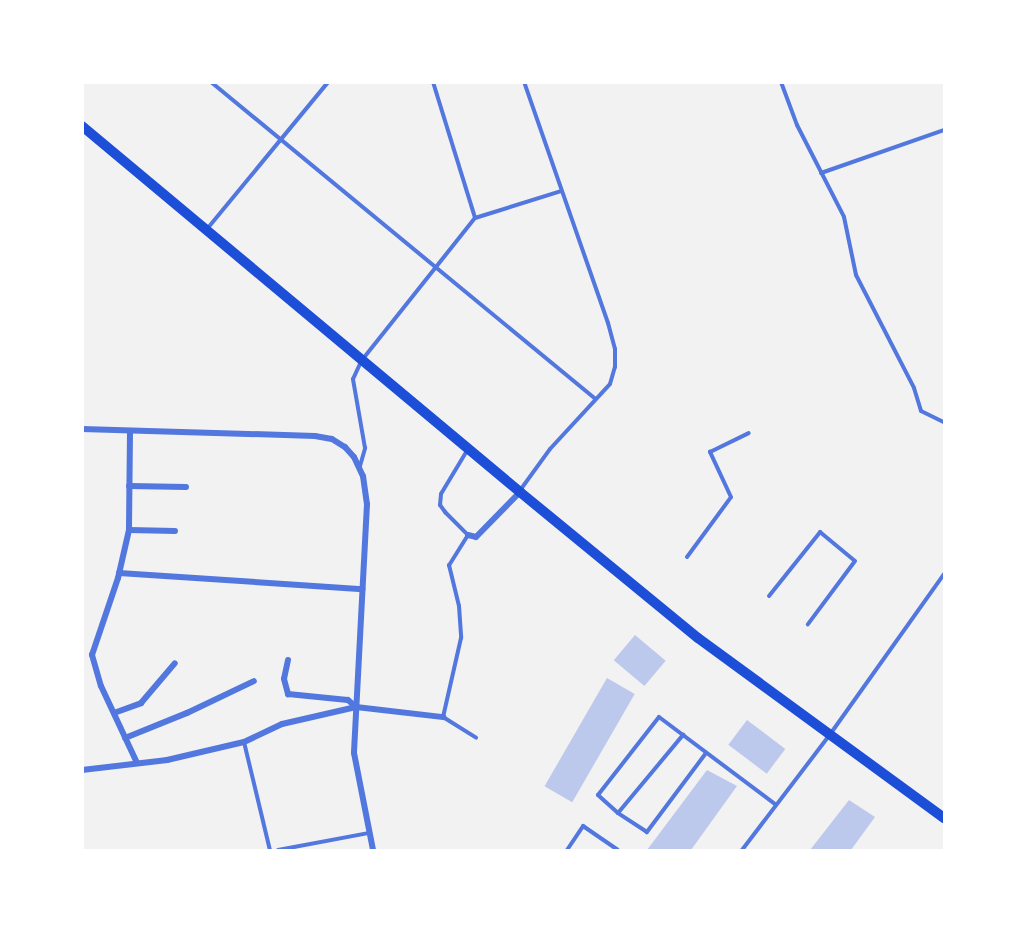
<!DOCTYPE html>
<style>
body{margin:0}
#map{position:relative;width:1027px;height:933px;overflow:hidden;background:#f2f2f2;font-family:Quicksand,sans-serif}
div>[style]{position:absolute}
.building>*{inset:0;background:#bdc9ec;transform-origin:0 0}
.service>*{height:4px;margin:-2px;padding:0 2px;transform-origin:2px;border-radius:2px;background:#5277de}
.minor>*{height:6px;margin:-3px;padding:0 3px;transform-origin:3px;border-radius:3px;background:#5277de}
.secondary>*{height:10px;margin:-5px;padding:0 5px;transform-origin:5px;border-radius:5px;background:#1d4ed8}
span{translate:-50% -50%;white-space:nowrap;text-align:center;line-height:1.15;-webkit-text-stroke:6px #fff;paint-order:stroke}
.frame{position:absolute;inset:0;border:84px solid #fff;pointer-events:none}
</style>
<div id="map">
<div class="building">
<i style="left:635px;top:635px;width:40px;height:33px;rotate:40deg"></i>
<i style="left:607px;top:678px;width:32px;height:125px;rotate:30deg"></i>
<i style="left:747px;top:720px;width:48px;height:31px;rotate:37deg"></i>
<i style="clip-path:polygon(707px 770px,737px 786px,691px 850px,647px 850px)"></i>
<i style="clip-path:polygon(849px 800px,875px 817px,851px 850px,810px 850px)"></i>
</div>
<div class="service">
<i style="left:211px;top:82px;width:498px;rotate:39.5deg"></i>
<i style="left:433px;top:82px;width:142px;rotate:72.8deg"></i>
<i style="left:781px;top:82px;width:46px;rotate:69.6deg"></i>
<i style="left:797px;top:125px;width:103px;rotate:62.9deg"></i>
<i style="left:844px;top:217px;width:59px;rotate:78.3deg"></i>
<i style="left:856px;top:275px;width:127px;rotate:62.8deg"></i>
<i style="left:914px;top:388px;width:24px;rotate:73deg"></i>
<i style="left:921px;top:411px;width:25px;rotate:26deg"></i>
<i style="left:821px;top:173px;width:130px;rotate:-19.3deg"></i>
<i style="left:207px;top:229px;width:190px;rotate:-50.5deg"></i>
<i style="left:468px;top:449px;width:52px;rotate:121deg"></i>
<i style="left:441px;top:494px;width:11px;rotate:95deg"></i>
<i style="left:440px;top:505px;width:9px;rotate:54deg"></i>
<i style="left:445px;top:512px;width:33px;rotate:45deg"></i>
<i style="left:468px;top:535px;width:36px;rotate:122deg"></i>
<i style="left:449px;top:565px;width:42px;rotate:76.3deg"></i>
<i style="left:459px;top:606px;width:32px;rotate:86deg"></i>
<i style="left:461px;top:638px;width:81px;rotate:102.8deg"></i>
<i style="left:443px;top:717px;width:39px;rotate:32deg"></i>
<i style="left:360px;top:466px;width:19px;rotate:-74deg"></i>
<i style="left:365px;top:448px;width:70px;rotate:-99.9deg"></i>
<i style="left:353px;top:379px;width:21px;rotate:-65deg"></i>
<i style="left:362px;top:360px;width:181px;rotate:-51.5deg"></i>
<i style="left:475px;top:218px;width:90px;rotate:-17.4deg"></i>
<i style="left:521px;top:489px;width:49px;rotate:-54.1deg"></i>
<i style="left:550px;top:449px;width:88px;rotate:-47.3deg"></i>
<i style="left:610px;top:384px;width:18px;rotate:-74deg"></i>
<i style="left:615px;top:367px;width:18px;rotate:-90deg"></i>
<i style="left:615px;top:349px;width:27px;rotate:-105deg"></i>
<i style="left:608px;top:323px;width:255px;rotate:-109.2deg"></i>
<i style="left:687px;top:557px;width:74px;rotate:-53.7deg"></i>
<i style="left:731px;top:497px;width:50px;rotate:-115deg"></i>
<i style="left:710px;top:452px;width:43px;rotate:-26deg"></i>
<i style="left:769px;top:596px;width:82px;rotate:-51.4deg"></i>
<i style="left:820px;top:532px;width:45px;rotate:39.6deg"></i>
<i style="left:855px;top:561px;width:79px;rotate:126.7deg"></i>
<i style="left:244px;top:742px;width:111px;rotate:76.5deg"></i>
<i style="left:706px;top:753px;width:99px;rotate:126.8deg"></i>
<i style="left:647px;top:832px;width:35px;rotate:-147deg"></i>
<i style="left:618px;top:813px;width:27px;rotate:-138deg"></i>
<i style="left:598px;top:795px;width:99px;rotate:-52deg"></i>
<i style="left:659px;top:717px;width:146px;rotate:36.9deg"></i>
<i style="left:618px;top:813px;width:102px;rotate:-50.2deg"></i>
<i style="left:278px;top:850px;width:93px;rotate:-10.6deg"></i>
<i style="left:567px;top:850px;width:29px;rotate:-56deg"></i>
<i style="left:583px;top:826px;width:42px;rotate:34.4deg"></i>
<i style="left:742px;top:850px;width:147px;rotate:-52.7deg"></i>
<i style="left:831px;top:733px;width:195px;rotate:-54.6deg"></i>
</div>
<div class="minor">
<i style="left:82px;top:429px;width:233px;rotate:1.7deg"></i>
<i style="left:315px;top:436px;width:17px;rotate:10deg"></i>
<i style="left:332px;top:439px;width:15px;rotate:32deg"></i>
<i style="left:345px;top:447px;width:13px;rotate:48deg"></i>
<i style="left:354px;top:457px;width:21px;rotate:65deg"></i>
<i style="left:363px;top:476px;width:28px;rotate:82deg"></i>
<i style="left:367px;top:504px;width:249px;rotate:93deg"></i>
<i style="left:354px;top:753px;width:99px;rotate:78.9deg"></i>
<i style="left:130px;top:432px;width:98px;rotate:90.6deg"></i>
<i style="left:129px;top:530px;width:49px;rotate:102.9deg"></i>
<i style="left:118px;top:578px;width:81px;rotate:108.7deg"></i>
<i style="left:92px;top:655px;width:32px;rotate:74deg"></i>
<i style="left:101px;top:686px;width:85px;rotate:64.9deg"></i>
<i style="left:129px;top:486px;width:57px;rotate:1deg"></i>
<i style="left:129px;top:530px;width:46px;rotate:1.2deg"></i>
<i style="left:468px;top:535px;width:8px;rotate:14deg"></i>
<i style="left:476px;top:537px;width:63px;rotate:-45.6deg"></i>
<i style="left:119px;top:573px;width:244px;rotate:3.8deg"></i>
<i style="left:288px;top:660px;width:19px;rotate:102deg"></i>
<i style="left:284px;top:679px;width:16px;rotate:75deg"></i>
<i style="left:288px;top:694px;width:60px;rotate:5.7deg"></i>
<i style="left:348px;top:700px;width:11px;rotate:41deg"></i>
<i style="left:356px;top:707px;width:88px;rotate:6.6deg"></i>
<i style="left:114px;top:713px;width:29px;rotate:-20deg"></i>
<i style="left:141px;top:703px;width:52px;rotate:-49.6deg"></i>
<i style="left:125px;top:738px;width:67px;rotate:-22deg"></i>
<i style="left:187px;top:713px;width:74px;rotate:-25.5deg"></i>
<i style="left:82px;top:770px;width:86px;rotate:-6.7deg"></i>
<i style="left:167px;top:760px;width:79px;rotate:-13.2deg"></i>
<i style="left:244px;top:742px;width:42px;rotate:-25.3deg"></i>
<i style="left:282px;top:724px;width:76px;rotate:-12.9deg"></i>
</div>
<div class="secondary">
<i style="left:82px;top:126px;width:571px;rotate:39.88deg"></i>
<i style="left:520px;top:492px;width:230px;rotate:39.4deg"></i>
<i style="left:698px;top:638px;width:305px;rotate:36.2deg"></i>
</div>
<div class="frame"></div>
</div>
